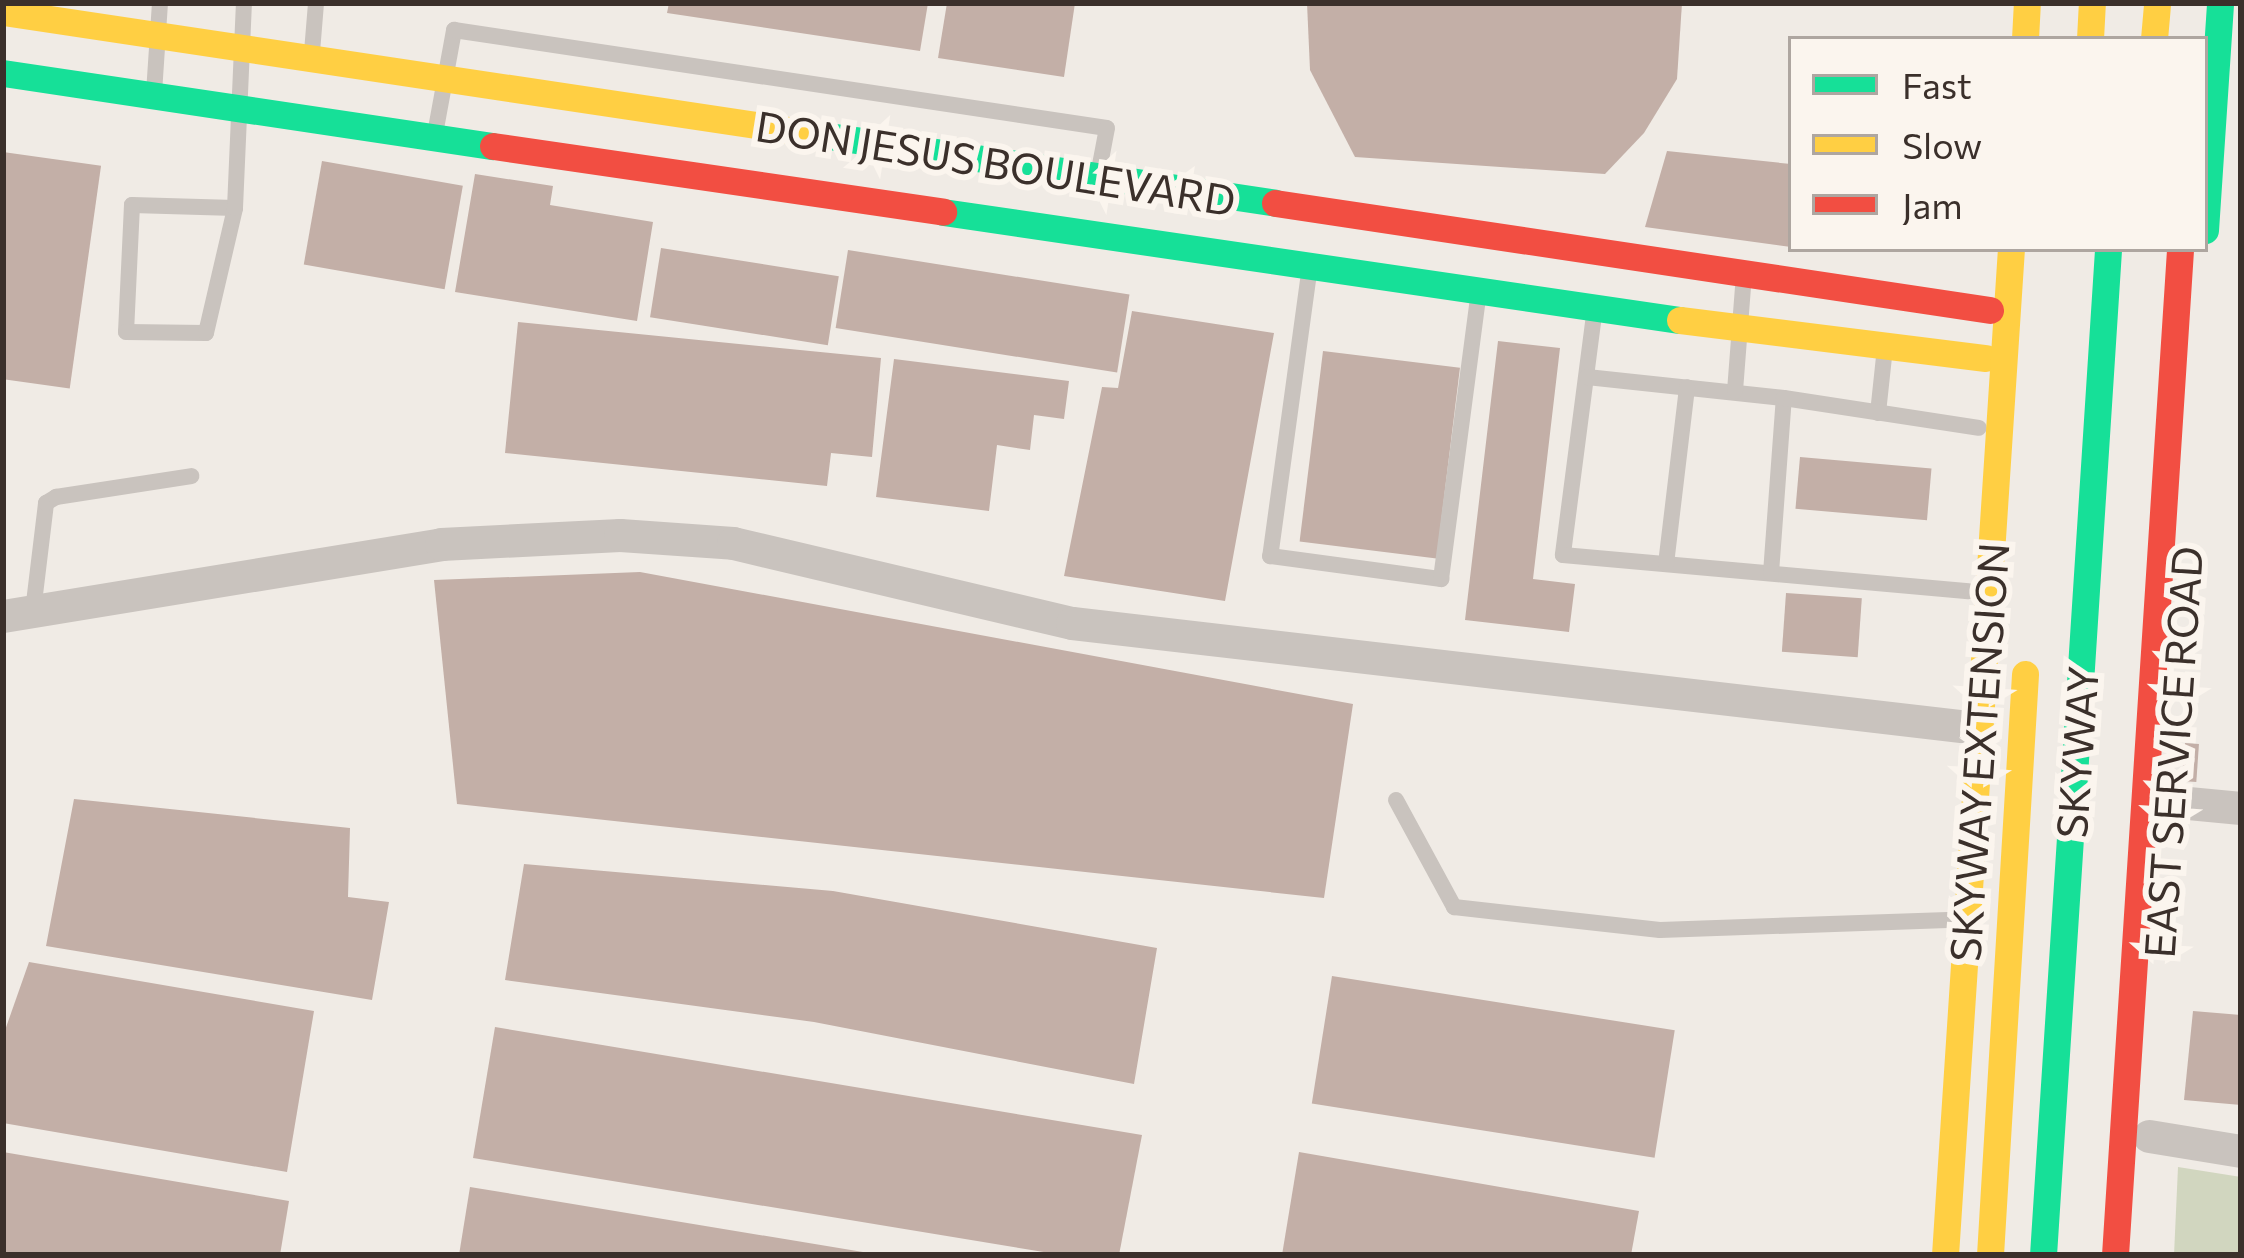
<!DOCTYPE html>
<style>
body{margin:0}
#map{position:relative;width:2244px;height:1258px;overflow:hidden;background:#f0ebe5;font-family:Commissioner,sans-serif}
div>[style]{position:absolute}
.green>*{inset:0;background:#d1d6bf}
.building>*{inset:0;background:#c3afa7;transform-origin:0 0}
.lane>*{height:16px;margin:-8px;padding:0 8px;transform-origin:8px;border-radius:8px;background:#c9c3be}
.street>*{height:33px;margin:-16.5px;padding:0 16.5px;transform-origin:16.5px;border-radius:16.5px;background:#c9c3be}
.fast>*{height:27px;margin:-13.5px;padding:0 13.5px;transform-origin:13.5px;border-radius:13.5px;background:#16e098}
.slow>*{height:27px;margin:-13.5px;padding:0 13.5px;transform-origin:13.5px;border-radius:13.5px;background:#ffcf43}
.jam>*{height:27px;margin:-13.5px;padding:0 13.5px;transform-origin:13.5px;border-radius:13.5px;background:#f24e42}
span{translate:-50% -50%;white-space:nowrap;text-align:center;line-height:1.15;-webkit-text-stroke:12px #fbf5ee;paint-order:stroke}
.street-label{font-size:42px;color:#3b302b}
.frame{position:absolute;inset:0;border:6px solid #3b302b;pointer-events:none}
.legend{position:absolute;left:1788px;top:36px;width:420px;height:216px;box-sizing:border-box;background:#fbf5ee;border:3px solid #aea6a0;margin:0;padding:15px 21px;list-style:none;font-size:36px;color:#3b302b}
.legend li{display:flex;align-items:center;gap:24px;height:60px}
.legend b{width:60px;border:3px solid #aea6a0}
</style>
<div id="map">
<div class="green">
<i style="clip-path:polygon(2178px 1167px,2241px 1177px,2241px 1255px,2174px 1255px)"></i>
</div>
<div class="building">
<i style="clip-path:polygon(669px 3px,928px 3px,920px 51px,667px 13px)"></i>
<i style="clip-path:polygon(947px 3px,1075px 3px,1064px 77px,938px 58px)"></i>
<i style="clip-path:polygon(1307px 3px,1682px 3px,1677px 79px,1644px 133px,1605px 174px,1355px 157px,1310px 70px)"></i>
<i style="clip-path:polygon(1667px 151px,1791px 164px,1791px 247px,1645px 227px)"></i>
<i style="left:3px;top:152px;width:99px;height:225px;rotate:8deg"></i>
<i style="left:322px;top:161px;width:143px;height:105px;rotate:10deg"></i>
<i style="clip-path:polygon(475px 174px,553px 186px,550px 205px,653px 222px,637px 321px,455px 292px)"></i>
<i style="left:661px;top:248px;width:180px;height:70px;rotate:9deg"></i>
<i style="left:848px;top:250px;width:285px;height:79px;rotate:9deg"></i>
<i style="clip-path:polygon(1132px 311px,1274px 333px,1225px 601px,1064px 576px,1102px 387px,1118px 388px)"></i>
<i style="clip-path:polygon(518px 322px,881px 358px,872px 457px,831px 453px,827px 486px,505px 453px)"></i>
<i style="clip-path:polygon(1498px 341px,1560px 348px,1533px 579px,1575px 584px,1569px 632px,1465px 620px)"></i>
<i style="left:1323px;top:351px;width:138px;height:192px;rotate:7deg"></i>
<i style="clip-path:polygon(894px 359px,1069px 381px,1064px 419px,1034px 415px,1030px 450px,997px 445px,989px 511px,876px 497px)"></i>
<i style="left:1800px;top:457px;width:132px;height:52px;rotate:5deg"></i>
<i style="clip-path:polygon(640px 572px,1353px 704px,1324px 898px,457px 804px,434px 580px)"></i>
<i style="left:1786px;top:593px;width:76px;height:59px;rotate:4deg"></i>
<i style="left:2185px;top:743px;width:14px;height:38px;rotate:4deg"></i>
<i style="clip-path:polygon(74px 799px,350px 828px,348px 897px,389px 902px,372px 1000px,46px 946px)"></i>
<i style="clip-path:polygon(524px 864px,833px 891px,1157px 948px,1134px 1084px,814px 1022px,505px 980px)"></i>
<i style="clip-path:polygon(29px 962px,314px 1011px,287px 1172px,3px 1123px,3px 1036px)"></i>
<i style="left:1332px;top:976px;width:347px;height:129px;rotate:9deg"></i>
<i style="clip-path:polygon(2193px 1011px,2241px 1015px,2241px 1105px,2184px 1100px)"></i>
<i style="clip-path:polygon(495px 1027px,1142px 1135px,1119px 1255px,1062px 1255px,473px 1158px)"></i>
<i style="clip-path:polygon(3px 1152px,289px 1201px,280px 1255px,3px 1255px)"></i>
<i style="clip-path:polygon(1299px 1152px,1639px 1211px,1631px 1255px,1282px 1255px)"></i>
<i style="clip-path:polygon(470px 1187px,869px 1253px,869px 1255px,459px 1255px)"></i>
</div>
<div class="lane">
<i style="left:312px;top:52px;width:49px;rotate:-85.3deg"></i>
<i style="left:154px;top:93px;width:90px;rotate:-86.2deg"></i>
<i style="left:435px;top:134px;width:106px;rotate:-79.6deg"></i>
<i style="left:454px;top:30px;width:660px;rotate:8.54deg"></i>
<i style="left:1107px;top:128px;width:48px;rotate:100.8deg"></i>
<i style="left:235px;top:208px;width:103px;rotate:-178.3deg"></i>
<i style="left:132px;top:205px;width:127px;rotate:92.7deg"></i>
<i style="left:126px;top:332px;width:80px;rotate:0.7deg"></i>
<i style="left:206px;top:333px;width:128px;rotate:-76.9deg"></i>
<i style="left:235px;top:208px;width:205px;rotate:-87.5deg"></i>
<i style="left:1309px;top:273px;width:286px;rotate:97.8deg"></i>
<i style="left:1270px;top:556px;width:173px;rotate:7.7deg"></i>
<i style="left:1441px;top:579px;width:283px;rotate:-82.5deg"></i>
<i style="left:1594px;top:315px;width:242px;rotate:97.4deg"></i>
<i style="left:1563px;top:555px;width:407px;rotate:5.1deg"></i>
<i style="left:1587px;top:377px;width:198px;rotate:6.1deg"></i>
<i style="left:1735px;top:391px;width:116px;rotate:-85.6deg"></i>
<i style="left:1878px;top:413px;width:65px;rotate:-83.9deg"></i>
<i style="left:1666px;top:564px;width:178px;rotate:-83.2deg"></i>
<i style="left:1771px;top:573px;width:175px;rotate:-85.8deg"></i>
<i style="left:1784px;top:398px;width:197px;rotate:8.7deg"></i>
<i style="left:33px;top:611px;width:109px;rotate:-83.1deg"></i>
<i style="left:46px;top:503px;width:12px;rotate:-31deg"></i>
<i style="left:56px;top:497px;width:137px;rotate:-8.8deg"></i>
<i style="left:1396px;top:800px;width:122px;rotate:61.5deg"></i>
<i style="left:1454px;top:907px;width:207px;rotate:6.4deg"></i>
<i style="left:1660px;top:930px;width:288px;rotate:-2deg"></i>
</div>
<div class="street">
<i style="left:3px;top:616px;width:444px;rotate:-9.3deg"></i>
<i style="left:441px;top:544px;width:179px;rotate:-2.9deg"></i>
<i style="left:620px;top:535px;width:113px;rotate:4deg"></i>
<i style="left:733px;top:543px;width:348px;rotate:13.3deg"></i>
<i style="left:1072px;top:623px;width:895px;rotate:6.61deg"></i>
<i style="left:2167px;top:801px;width:74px;rotate:5.4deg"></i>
<i style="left:2149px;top:1136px;width:93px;rotate:9.3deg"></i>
</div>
<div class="fast">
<i style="left:3px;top:73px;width:495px;rotate:8.5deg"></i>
<i style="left:802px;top:132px;width:478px;rotate:8.5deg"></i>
<i style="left:943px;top:212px;width:745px;rotate:8.34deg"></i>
<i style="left:2205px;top:230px;width:227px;rotate:-86.2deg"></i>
<i style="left:2043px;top:1255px;width:1008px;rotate:-86.3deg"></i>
</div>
<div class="slow">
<i style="left:3px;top:12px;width:808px;rotate:8.54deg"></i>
<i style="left:2025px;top:39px;width:36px;rotate:-87deg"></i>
<i style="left:2090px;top:39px;width:36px;rotate:-87deg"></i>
<i style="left:2154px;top:39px;width:36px;rotate:-85deg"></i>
<i style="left:1680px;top:320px;width:308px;rotate:7.1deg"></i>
<i style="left:1945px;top:1255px;width:1008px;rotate:-86.25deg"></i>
<i style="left:1990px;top:1255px;width:582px;rotate:-86.55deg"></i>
</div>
<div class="jam">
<i style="left:493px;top:146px;width:455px;rotate:8.3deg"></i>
<i style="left:1275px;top:203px;width:723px;rotate:8.51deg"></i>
<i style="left:2115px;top:1255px;width:1008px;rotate:-86.3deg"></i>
</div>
<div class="street-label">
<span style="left:996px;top:162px;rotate:9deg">DON JESUS BOULEVARD</span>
<span style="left:1978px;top:752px;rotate:-86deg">SKYWAY EXTENSION</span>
<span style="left:2076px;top:752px;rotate:-86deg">SKYWAY</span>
<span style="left:2172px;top:752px;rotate:-86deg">EAST SERVICE ROAD</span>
</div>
<div class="frame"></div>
<ul class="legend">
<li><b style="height:15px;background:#16e098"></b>Fast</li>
<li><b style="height:15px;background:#ffcf43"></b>Slow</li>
<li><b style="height:15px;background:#f24e42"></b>Jam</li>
</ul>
</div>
